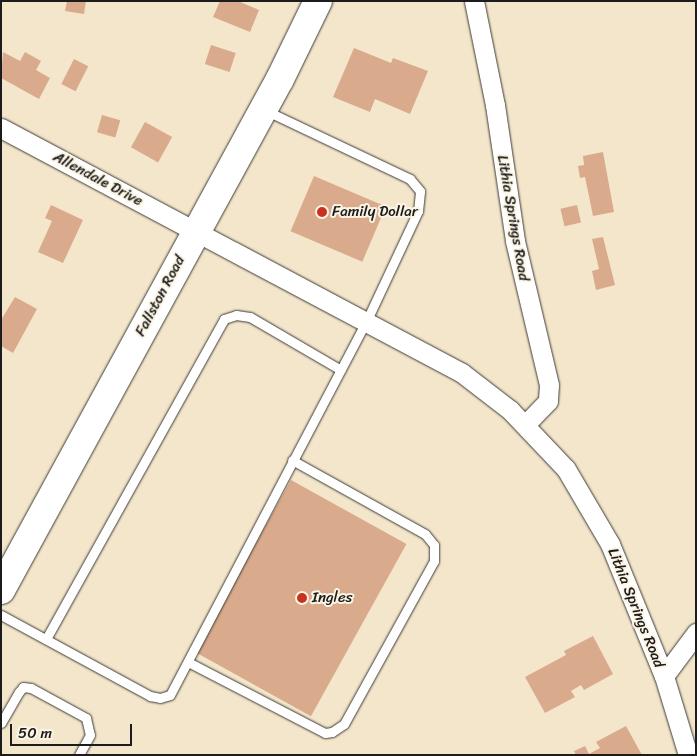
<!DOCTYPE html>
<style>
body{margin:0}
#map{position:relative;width:697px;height:756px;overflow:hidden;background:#f4e6cb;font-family:Sriracha,sans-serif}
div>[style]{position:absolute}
.building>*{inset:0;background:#daaa8d;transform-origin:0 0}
.roads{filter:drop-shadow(0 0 1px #3c3a36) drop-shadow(0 0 1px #3c3a36)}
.service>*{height:9px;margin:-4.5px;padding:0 4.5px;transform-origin:4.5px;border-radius:4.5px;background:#fff}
.minor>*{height:19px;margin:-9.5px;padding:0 9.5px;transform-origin:9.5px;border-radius:9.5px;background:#fff}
.primary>*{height:28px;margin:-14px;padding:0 14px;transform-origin:14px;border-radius:14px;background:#fff}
.dots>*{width:14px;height:14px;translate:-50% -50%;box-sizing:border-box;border:2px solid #fcf5e5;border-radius:50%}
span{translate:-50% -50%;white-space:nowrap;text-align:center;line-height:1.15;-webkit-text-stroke:4px #fcf5e5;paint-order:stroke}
.street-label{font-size:15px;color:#1c1c1c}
.poi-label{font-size:15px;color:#1c1c1c}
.left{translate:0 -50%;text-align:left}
.frame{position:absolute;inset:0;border:2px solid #1c1c1c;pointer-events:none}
.scale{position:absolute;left:10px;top:724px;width:122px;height:22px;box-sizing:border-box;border:2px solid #1c1c1c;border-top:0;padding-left:6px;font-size:15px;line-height:18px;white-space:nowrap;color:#1c1c1c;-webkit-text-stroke:4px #fcf5e5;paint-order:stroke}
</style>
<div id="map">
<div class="building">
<i style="clip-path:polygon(67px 1px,86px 1px,84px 14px,65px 11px)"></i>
<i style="clip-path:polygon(220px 1px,238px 1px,259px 10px,250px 32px,213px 17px)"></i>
<i style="left:211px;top:45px;width:26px;height:20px;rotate:18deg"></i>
<i style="clip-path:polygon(354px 48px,391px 63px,393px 58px,428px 71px,410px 114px,375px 99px,370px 112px,333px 97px)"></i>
<i style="clip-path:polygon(3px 52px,20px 61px,25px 52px,41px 61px,36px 70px,50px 78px,39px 99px,1px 78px)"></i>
<i style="left:74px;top:59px;width:16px;height:28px;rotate:27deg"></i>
<i style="left:102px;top:115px;width:19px;height:18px;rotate:16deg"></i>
<i style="left:145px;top:122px;width:31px;height:29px;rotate:29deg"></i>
<i style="clip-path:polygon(603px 152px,614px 212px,593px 216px,585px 177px,580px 178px,578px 166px,584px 165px,583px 156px)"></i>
<i style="left:314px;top:176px;width:78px;height:60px;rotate:23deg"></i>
<i style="clip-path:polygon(51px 205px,83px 220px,63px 263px,38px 252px,52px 221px,45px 218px)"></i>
<i style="left:577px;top:205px;width:18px;height:17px;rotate:77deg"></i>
<i style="clip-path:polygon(603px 237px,615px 285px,596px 290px,592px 271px,599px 269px,592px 239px)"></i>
<i style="clip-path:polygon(15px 297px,37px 309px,13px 353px,1px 346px,1px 320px)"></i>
<i style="left:291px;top:480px;width:132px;height:197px;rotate:29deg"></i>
<i style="clip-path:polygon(593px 636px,613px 674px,584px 690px,581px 685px,571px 691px,575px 697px,545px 713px,525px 677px,566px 655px,564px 651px)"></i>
<i style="clip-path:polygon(626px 726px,642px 755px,576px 755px,574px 751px,585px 746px,589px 754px,600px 748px,596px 742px)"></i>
</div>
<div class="roads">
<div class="service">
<i style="left:1px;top:615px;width:170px;rotate:28.5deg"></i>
<i style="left:150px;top:696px;width:10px;rotate:11deg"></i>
<i style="left:160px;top:698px;width:10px;rotate:-17deg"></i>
<i style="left:170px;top:695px;width:421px;rotate:-62.3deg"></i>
<i style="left:366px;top:322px;width:123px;rotate:-64.9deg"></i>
<i style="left:418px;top:211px;width:20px;rotate:-84deg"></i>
<i style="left:420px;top:191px;width:16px;rotate:-130deg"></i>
<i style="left:410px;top:179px;width:161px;rotate:-154.6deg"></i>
<i style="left:46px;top:639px;width:366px;rotate:-60.9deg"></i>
<i style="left:224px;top:319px;width:13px;rotate:-18deg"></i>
<i style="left:236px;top:315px;width:14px;rotate:8deg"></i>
<i style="left:250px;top:317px;width:105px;rotate:30.2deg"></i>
<i style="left:188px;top:662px;width:154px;rotate:27.4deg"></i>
<i style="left:325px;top:733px;width:7px;rotate:-8deg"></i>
<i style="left:332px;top:732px;width:14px;rotate:-34deg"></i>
<i style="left:344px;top:724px;width:186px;rotate:-61.1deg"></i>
<i style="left:434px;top:561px;width:16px;rotate:-90deg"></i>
<i style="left:434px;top:545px;width:14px;rotate:-129deg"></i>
<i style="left:425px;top:534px;width:152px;rotate:-150.9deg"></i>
<i style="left:1px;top:723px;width:36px;rotate:-60deg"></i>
<i style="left:19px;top:692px;width:6px;rotate:-51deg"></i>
<i style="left:23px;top:687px;width:8px;rotate:7deg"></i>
<i style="left:31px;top:688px;width:63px;rotate:28.6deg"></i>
<i style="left:86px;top:718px;width:17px;rotate:77deg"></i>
<i style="left:90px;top:735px;width:23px;rotate:119deg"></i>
</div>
<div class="minor">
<i style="left:474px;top:1px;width:106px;rotate:78.6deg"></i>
<i style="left:495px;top:105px;width:137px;rotate:81.6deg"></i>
<i style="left:515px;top:241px;width:148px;rotate:76.7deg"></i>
<i style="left:549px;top:385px;width:16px;rotate:94deg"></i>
<i style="left:548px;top:401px;width:33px;rotate:134deg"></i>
<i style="left:1px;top:128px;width:522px;rotate:27.99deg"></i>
<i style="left:462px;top:373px;width:61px;rotate:37.6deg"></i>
<i style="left:510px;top:410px;width:81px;rotate:46.5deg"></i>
<i style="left:566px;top:469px;width:87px;rotate:59.6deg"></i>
<i style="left:610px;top:544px;width:143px;rotate:67.8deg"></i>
<i style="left:664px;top:676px;width:83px;rotate:73.1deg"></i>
<i style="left:664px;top:676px;width:54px;rotate:-53.3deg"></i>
</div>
<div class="primary">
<i style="left:1px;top:590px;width:582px;rotate:-61.37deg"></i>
<i style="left:280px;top:79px;width:87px;rotate:-64deg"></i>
</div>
</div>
<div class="dots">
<i style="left:322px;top:212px;background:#c8321e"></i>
<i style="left:302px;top:598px;background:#c8321e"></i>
</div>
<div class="street-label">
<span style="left:98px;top:179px;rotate:28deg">Allendale Drive</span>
<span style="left:513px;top:218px;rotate:80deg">Lithia Springs Road</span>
<span style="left:160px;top:296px;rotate:-62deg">Fallston Road</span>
<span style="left:636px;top:608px;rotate:68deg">Lithia Springs Road</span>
</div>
<div class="poi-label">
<span class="left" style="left:332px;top:212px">Family Dollar</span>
<span class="left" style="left:312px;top:598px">Ingles</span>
</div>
<div class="frame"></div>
<div class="scale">50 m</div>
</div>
